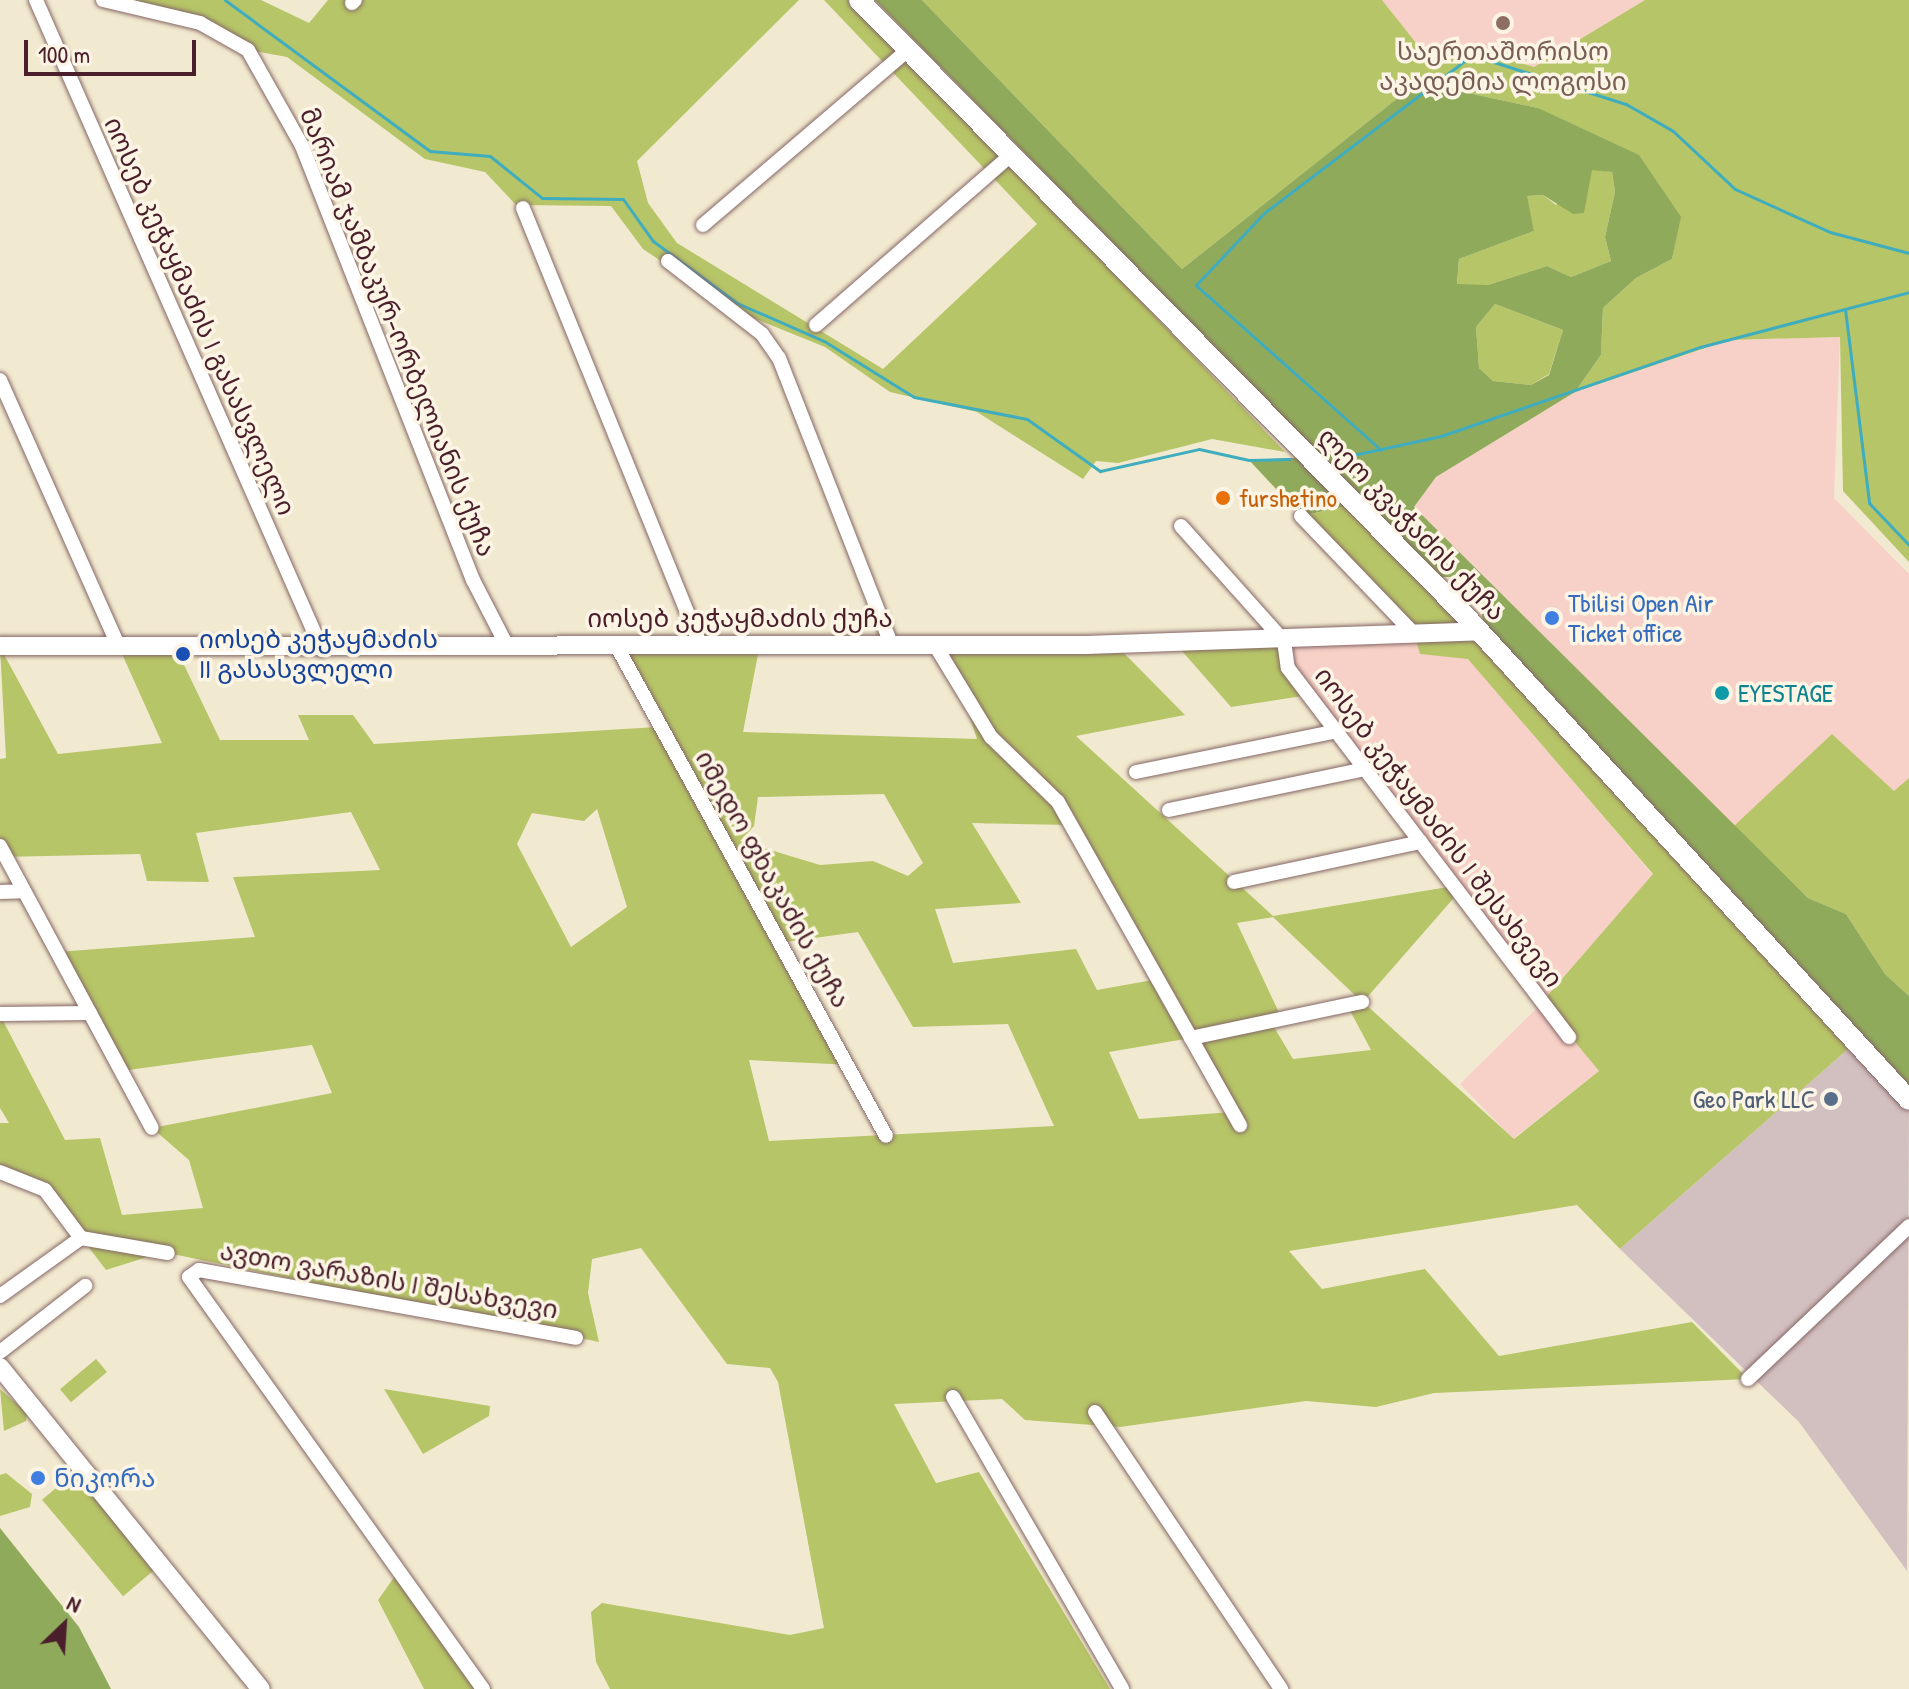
<!DOCTYPE html>
<meta charset="utf-8">
<style>
body{margin:0}
#map{position:relative;width:1909px;height:1689px;overflow:hidden;background:#f2ead0;font-family:"Patrick Hand","Noto Sans Georgian",sans-serif}
div>[style]{position:absolute}
.built>*{inset:0;background:#f7d1c7}
.industrial>*{inset:0;background:#d2bfc0}
.green>*{inset:0;background:#b6c567;transform-origin:0 0}
.forest>*{inset:0;background:#90aa5c}
.stream>*{height:3px;margin:-1.5px;padding:0 1.5px;transform-origin:1.5px;border-radius:1.5px;background:#40adbf}
.roads{filter:drop-shadow(0 0 2px #856665) drop-shadow(0 0 2px #856665)}
.minor>*{height:14px;margin:-7px;padding:0 7px;transform-origin:7px;border-radius:7px;background:#fff}
.tertiary>*{height:18px;margin:-9px;padding:0 9px;transform-origin:9px;border-radius:9px;background:#fff}
.secondary>*{height:20px;margin:-10px;padding:0 10px;transform-origin:10px;border-radius:10px;background:#fff}
.dots>*{width:22px;height:22px;translate:-50% -50%;box-sizing:border-box;border:4px solid #fcf5e5;border-radius:50%}
span{translate:-50% -50%;white-space:nowrap;text-align:center;line-height:1.15;-webkit-text-stroke:7px #fcf5e5;paint-order:stroke}
.education-label{font-size:26px;color:#785e54}
.street-label{font-size:26px;color:#4a1f2b}
.food-label{font-size:26px;color:#c56008}
.left{translate:0 -50%;text-align:left}
.shop-label{font-size:26px;color:#366cbe}
.transit-label{font-size:26px;color:#164399}
.culture-label{font-size:26px;color:#0d838f}
.service-label{font-size:26px;color:#4e5e75}
.right{translate:-100% -50%;text-align:right}
.north{position:absolute;left:24px;top:1585px;width:80px;height:80px;-webkit-text-stroke:6px #fcf5e5;paint-order:stroke;rotate:25deg;font-size:22px;font-weight:700;line-height:32px;text-align:center;color:#4a1f2b}
.north::after{content:'';display:block;margin:auto;width:28px;height:36px;background:#4a1f2b;clip-path:polygon(50% 0,100% 100%,50% 72%,0 100%)}
.scale{position:absolute;left:24px;top:40px;width:172px;height:36px;box-sizing:border-box;border:4px solid #4a1f2b;border-top:0;padding-left:10px;font-size:24px;line-height:28px;white-space:nowrap;color:#4a1f2b;-webkit-text-stroke:6px #fcf5e5;paint-order:stroke}
</style>
<div id="map">
<div class="built">
<i style="clip-path:polygon(1382px 0,1645px 0,1534px 67px,1465px 47px,1436px 68px)"></i>
<i style="clip-path:polygon(1840px 337px,1834px 498px,1909px 574px,1909px 778px,1894px 792px,1734px 826px,1414px 507px,1436px 477px,1575px 392px,1729px 340px)"></i>
<i style="clip-path:polygon(1414px 634px,1420px 654px,1468px 658px,1653px 875px,1543px 1002px,1599px 1071px,1513px 1139px,1460px 1084px,1542px 1003px,1288px 668px,1284px 641px)"></i>
</div>
<div class="industrial">
<i style="clip-path:polygon(1856px 1042px,1909px 1100px,1907px 1571px,1799px 1422px,1620px 1249px)"></i>
</div>
<div class="green">
<i style="clip-path:polygon(103px 0,261px 0,309px 23px,328px 0,799px 0,637px 161px,648px 203px,677px 243px,883px 369px,1037px 224px,824px 0,853px 0,1285px 452px,1212px 439px,1118px 463px,1096px 461px,1083px 479px,977px 412px,890px 392px,825px 347px,734px 310px,643px 249px,611px 206px,516px 205px,485px 172px,425px 159px,287px 57px,248px 50px,200px 23px)"></i>
<i style="clip-path:polygon(922px 0,1382px 0,1436px 68px,1465px 47px,1534px 67px,1645px 0,1909px 0,1909px 562px,1843px 491px,1840px 337px,1729px 340px,1575px 392px,1601px 355px,1603px 308px,1636px 278px,1672px 259px,1680px 217px,1538px 108px,1418px 82px,1182px 269px)"></i>
<i style="clip-path:polygon(1591px 169px,1612px 172px,1615px 192px,1605px 237px,1611px 261px,1571px 277px,1547px 266px,1488px 285px,1457px 285px,1459px 259px,1534px 231px,1526px 196px,1543px 195px,1556px 205px)"></i>
<i style="clip-path:polygon(1495px 304px,1563px 330px,1549px 374px,1531px 385px,1493px 381px,1479px 368px,1476px 327px)"></i>
<i style="clip-path:polygon(evenodd,1356px 504px,1856px 1042px,1620px 1249px,1577px 1205px,1289px 1251px,1322px 1289px,1425px 1269px,1499px 1356px,1692px 1322px,1748px 1379px,1434px 1393px,1376px 1407px,1306px 1401px,1120px 1427px,1025px 1420px,1002px 1399px,894px 1404px,936px 1483px,979px 1472px,1110px 1689px,610px 1689px,596px 1662px,591px 1612px,602px 1603px,790px 1635px,824px 1628px,778px 1382px,770px 1368px,727px 1364px,641px 1248px,592px 1259px,588px 1293px,599px 1342px,163px 1252px,106px 1270px,45px 1190px,0 1172px,0 1123px,9px 1123px,0 1108px,0 1015px,65px 1140px,100px 1138px,122px 1215px,203px 1208px,189px 1160px,152px 1128px,332px 1093px,312px 1045px,121px 1071px,57px 952px,255px 937px,233px 877px,380px 870px,351px 812px,196px 833px,209px 882px,147px 881px,140px 854px,0 857px,0 759px,6px 758px,0 647px,58px 754px,162px 743px,118px 645px,175px 646px,220px 740px,309px 740px,298px 715px,353px 715px,374px 744px,657px 727px,616px 645px,760px 644px,743px 732px,977px 739px,946px 645px,1116px 645px,1185px 715px,1076px 736px,1273px 916px,1454px 886px,1459px 892px,1363px 1002px,1514px 1139px,1599px 1071px,1542px 1002px,1653px 874px,1468px 659px,1420px 654px,1414px 634px,1301px 516px,1356px 504px,884px 794px,923px 863px,908px 876px,873px 861px,820px 865px,740px 841px,754px 826px,758px 797px,884px 794px,1356px 504px,597px 809px,627px 907px,571px 947px,517px 844px,532px 813px,584px 821px,597px 809px,1356px 504px,972px 823px,1071px 825px,1158px 979px,1097px 990px,1076px 949px,953px 963px,935px 909px,1021px 903px,972px 823px,1356px 504px,1273px 917px,1361px 1001px,1347px 1005px,1371px 1050px,1293px 1059px,1271px 1022px,1282px 1019px,1237px 923px,1273px 917px,1356px 504px,858px 932px,913px 1027px,1008px 1024px,1054px 1126px,769px 1141px,749px 1060px,853px 1065px,785px 942px,858px 932px,1356px 504px,1191px 1038px,1232px 1112px,1139px 1119px,1109px 1052px,1191px 1038px)"></i>
<i style="clip-path:polygon(1284px 641px,1288px 668px,1309px 695px,1231px 707px,1175px 643px)"></i>
<i style="clip-path:polygon(1832px 734px,1894px 791px,1909px 778px,1909px 996px,1885px 974px,1846px 914px,1808px 898px,1734px 826px)"></i>
<i style="left:96px;top:1359px;width:17px;height:47px;rotate:50deg"></i>
<i style="clip-path:polygon(0 1389px,27px 1413px,26px 1421px,4px 1431px)"></i>
<i style="clip-path:polygon(384px 1389px,490px 1406px,489px 1416px,423px 1454px)"></i>
<i style="left:75px;top:1472px;width:126px;height:43px;rotate:50deg"></i>
<i style="clip-path:polygon(6px 1473px,32px 1494px,30px 1507px,0 1516px,0 1475px)"></i>
<i style="clip-path:polygon(400px 1569px,467px 1669px,492px 1689px,424px 1689px,378px 1600px)"></i>
</div>
<div class="forest">
<i style="clip-path:polygon(evenodd,875px 0,922px 0,1182px 269px,1418px 82px,1538px 108px,1639px 155px,1681px 217px,1672px 259px,1636px 278px,1603px 308px,1601px 355px,1575px 392px,1436px 477px,1414px 507px,1808px 898px,1846px 914px,1885px 974px,1909px 996px,1909px 1090px,1484px 625px,1479px 603px,1486px 590px,1475px 577px,1440px 577px,875px 0,1592px 170px,1612px 172px,1615px 192px,1605px 237px,1611px 261px,1571px 277px,1547px 266px,1488px 285px,1457px 284px,1459px 259px,1534px 231px,1527px 196px,1543px 195px,1573px 214px,1584px 213px,1592px 170px,875px 0,1495px 304px,1563px 330px,1549px 375px,1531px 385px,1493px 381px,1479px 368px,1476px 327px,1495px 304px)"></i>
<i style="clip-path:polygon(1312px 457px,1356px 504px,1301px 516px,1249px 460px)"></i>
<i style="clip-path:polygon(0 1528px,79px 1627px,111px 1689px,0 1689px)"></i>
</div>
<div class="stream">
<i style="left:225px;top:0;width:255px;rotate:36.4deg"></i>
<i style="left:430px;top:151px;width:60px;rotate:4.8deg"></i>
<i style="left:490px;top:156px;width:67px;rotate:38.9deg"></i>
<i style="left:542px;top:198px;width:81px;rotate:0.7deg"></i>
<i style="left:623px;top:199px;width:52px;rotate:54.5deg"></i>
<i style="left:653px;top:241px;width:104px;rotate:36.4deg"></i>
<i style="left:737px;top:303px;width:95px;rotate:23.6deg"></i>
<i style="left:824px;top:341px;width:106px;rotate:31.9deg"></i>
<i style="left:914px;top:397px;width:115px;rotate:11deg"></i>
<i style="left:1027px;top:419px;width:90px;rotate:35.5deg"></i>
<i style="left:1100px;top:471px;width:101px;rotate:-12.5deg"></i>
<i style="left:1199px;top:449px;width:51px;rotate:12.4deg"></i>
<i style="left:1249px;top:460px;width:41px;rotate:-1.4deg"></i>
<i style="left:1845px;top:309px;width:195px;rotate:82.9deg"></i>
<i style="left:1869px;top:503px;width:58px;rotate:46.4deg"></i>
<i style="left:1381px;top:450px;width:248px;rotate:-138.3deg"></i>
<i style="left:1196px;top:285px;width:99px;rotate:-46.6deg"></i>
<i style="left:1264px;top:213px;width:261px;rotate:-37.2deg"></i>
<i style="left:1472px;top:55px;width:162px;rotate:17.7deg"></i>
<i style="left:1626px;top:104px;width:54px;rotate:29.9deg"></i>
<i style="left:1673px;top:131px;width:85px;rotate:43.1deg"></i>
<i style="left:1735px;top:189px;width:104px;rotate:24.4deg"></i>
<i style="left:1830px;top:232px;width:82px;rotate:14.9deg"></i>
<i style="left:1353px;top:455px;width:90px;rotate:-12.2deg"></i>
<i style="left:1441px;top:436px;width:274px;rotate:-19deg"></i>
<i style="left:1700px;top:347px;width:216px;rotate:-14.7deg"></i>
</div>
<div class="roads">
<div class="minor">
<i style="left:36px;top:0;width:710px;rotate:66.25deg"></i>
<i style="left:103px;top:0;width:100px;rotate:13.3deg"></i>
<i style="left:200px;top:23px;width:55px;rotate:29.4deg"></i>
<i style="left:248px;top:50px;width:110px;rotate:60.6deg"></i>
<i style="left:302px;top:146px;width:466px;rotate:68.5deg"></i>
<i style="left:473px;top:580px;width:72px;rotate:62.7deg"></i>
<i style="left:352px;top:3px;width:4px;rotate:-45deg"></i>
<i style="left:523px;top:208px;width:471px;rotate:67.9deg"></i>
<i style="left:703px;top:225px;width:270px;rotate:-40.5deg"></i>
<i style="left:668px;top:261px;width:119px;rotate:37.8deg"></i>
<i style="left:762px;top:334px;width:29px;rotate:55deg"></i>
<i style="left:779px;top:358px;width:307px;rotate:68.6deg"></i>
<i style="left:816px;top:325px;width:260px;rotate:-41.1deg"></i>
<i style="left:0;top:380px;width:290px;rotate:66deg"></i>
<i style="left:1301px;top:516px;width:163px;rotate:46.2deg"></i>
<i style="left:1181px;top:526px;width:154px;rotate:48.2deg"></i>
<i style="left:1284px;top:641px;width:27px;rotate:82deg"></i>
<i style="left:1288px;top:668px;width:464px;rotate:52.7deg"></i>
<i style="left:616px;top:645px;width:560px;rotate:61.19deg"></i>
<i style="left:935px;top:645px;width:108px;rotate:58.7deg"></i>
<i style="left:991px;top:737px;width:93px;rotate:44.1deg"></i>
<i style="left:1058px;top:802px;width:371px;rotate:60.6deg"></i>
<i style="left:1136px;top:772px;width:205px;rotate:-11.5deg"></i>
<i style="left:1169px;top:810px;width:201px;rotate:-11.8deg"></i>
<i style="left:0;top:846px;width:320px;rotate:61.7deg"></i>
<i style="left:1234px;top:882px;width:191px;rotate:-12.1deg"></i>
<i style="left:0;top:892px;width:24px;rotate:-2deg"></i>
<i style="left:0;top:1014px;width:90px;rotate:-0.6deg"></i>
<i style="left:1191px;top:1038px;width:175px;rotate:-11.9deg"></i>
<i style="left:0;top:1172px;width:48px;rotate:21.8deg"></i>
<i style="left:45px;top:1190px;width:60px;rotate:53.1deg"></i>
<i style="left:0;top:1296px;width:100px;rotate:-35.6deg"></i>
<i style="left:81px;top:1238px;width:88px;rotate:9.8deg"></i>
<i style="left:0;top:1352px;width:108px;rotate:-37.8deg"></i>
<i style="left:1748px;top:1379px;width:222px;rotate:-43.5deg"></i>
<i style="left:953px;top:1397px;width:337px;rotate:59.9deg"></i>
<i style="left:1095px;top:1412px;width:334px;rotate:56.1deg"></i>
<i style="left:483px;top:1689px;width:506px;rotate:-125.51deg"></i>
<i style="left:189px;top:1277px;width:12px;rotate:-35deg"></i>
<i style="left:199px;top:1270px;width:383px;rotate:10.2deg"></i>
</div>
<div class="tertiary">
<i style="left:0;top:646px;width:1088px;rotate:-0.05deg"></i>
<i style="left:1088px;top:645px;width:392px;rotate:-2deg"></i>
<i style="left:0;top:1367px;width:414px;rotate:51deg"></i>
</div>
<div class="secondary">
<i style="left:859px;top:0;width:854px;rotate:45.43deg"></i>
<i style="left:1458px;top:608px;width:667px;rotate:47.49deg"></i>
</div>
</div>
<div class="dots">
<i style="left:1503px;top:23px;background:#8d6e63"></i>
<i style="left:1223px;top:498px;background:#e8710a"></i>
<i style="left:1552px;top:618px;background:#3f7fe0"></i>
<i style="left:183px;top:654px;background:#1a4fb4"></i>
<i style="left:1722px;top:693px;background:#0f9aa8"></i>
<i style="left:1831px;top:1099px;background:#5c6f8a"></i>
<i style="left:38px;top:1478px;background:#3f7fe0"></i>
</div>
<div class="education-label">
<span style="left:1503px;top:66px">საერთაშორისო<br>აკადემია ლოგოსი</span>
</div>
<div class="street-label">
<span style="left:200px;top:316px;rotate:66deg">იოსებ კეჭაყმაძის I გასასვლელი</span>
<span style="left:398px;top:332px;rotate:68deg">მარიამ ჯამბაკურ-ორბელიანის ქუჩა</span>
<span style="left:1412px;top:524px;rotate:46deg">ლეო კვაჭაძის ქუჩა</span>
<span style="left:740px;top:618px">იოსებ კეჭაყმაძის ქუჩა</span>
<span style="left:1439px;top:827px;rotate:53deg">იოსებ კეჭაყმაძის I შესახვევი</span>
<span style="left:773px;top:879px;rotate:61deg">იმედო ფხაკაძის ქუჩა</span>
<span style="left:389px;top:1280px;rotate:10deg">ავთო ვარაზის I შესახვევი</span>
</div>
<div class="food-label">
<span class="left" style="left:1239px;top:498px">furshetino</span>
</div>
<div class="shop-label">
<span class="left" style="left:1568px;top:618px">Tbilisi Open Air<br>Ticket office</span>
<span class="left" style="left:54px;top:1478px">ნიკორა</span>
</div>
<div class="transit-label">
<span class="left" style="left:199px;top:654px">იოსებ კეჭაყმაძის<br>II გასასვლელი</span>
</div>
<div class="culture-label">
<span class="left" style="left:1738px;top:693px">EYESTAGE</span>
</div>
<div class="service-label">
<span class="right" style="left:1815px;top:1099px">Geo Park LLC</span>
</div>
<div class="north">N</div>
<div class="scale">100 m</div>
</div>
